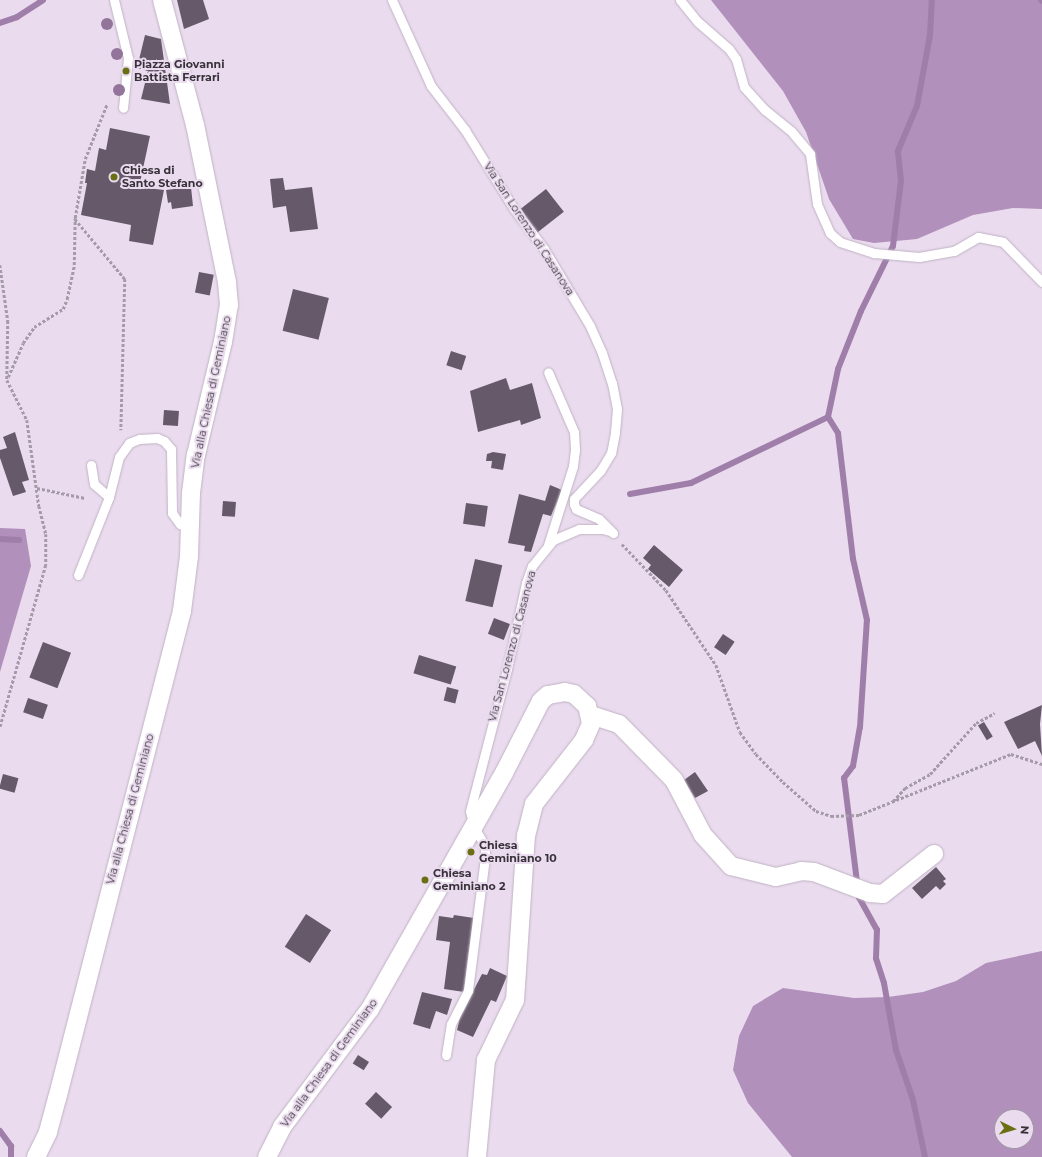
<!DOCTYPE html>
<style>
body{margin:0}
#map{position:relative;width:1042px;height:1157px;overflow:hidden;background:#eadcee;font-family:Montserrat,sans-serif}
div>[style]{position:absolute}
.forest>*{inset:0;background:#b190bb}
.stream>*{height:6px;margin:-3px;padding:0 3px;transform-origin:3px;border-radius:3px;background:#9f7fa9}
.building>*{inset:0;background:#665a6a;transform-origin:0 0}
.path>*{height:2.5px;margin-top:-1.25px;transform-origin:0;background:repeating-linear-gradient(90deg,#a59aa8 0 3px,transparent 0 5px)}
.roads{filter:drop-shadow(0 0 1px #c0b2c4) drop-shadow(0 0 1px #c0b2c4)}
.lane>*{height:9px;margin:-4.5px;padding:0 4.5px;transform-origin:4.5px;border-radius:4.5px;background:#fff}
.street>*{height:18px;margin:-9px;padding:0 9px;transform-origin:9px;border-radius:9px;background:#fff}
.trees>*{width:12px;height:12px;margin:-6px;border-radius:50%;background:#93759b}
.dots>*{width:11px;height:11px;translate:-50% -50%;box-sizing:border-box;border:2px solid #eadcee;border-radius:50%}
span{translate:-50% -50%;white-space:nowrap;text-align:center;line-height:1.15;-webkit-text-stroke:4px #eadcee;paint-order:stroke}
.poi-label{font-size:11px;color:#373139;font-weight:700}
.left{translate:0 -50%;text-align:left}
.street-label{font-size:11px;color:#373139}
.north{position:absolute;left:994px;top:1109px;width:40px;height:40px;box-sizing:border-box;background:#eadcee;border:1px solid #a298a6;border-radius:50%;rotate:95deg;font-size:11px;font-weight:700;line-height:16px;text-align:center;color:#373139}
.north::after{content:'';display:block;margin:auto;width:14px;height:18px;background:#6b6f13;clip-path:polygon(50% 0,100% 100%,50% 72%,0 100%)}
</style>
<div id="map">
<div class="forest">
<i style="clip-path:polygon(711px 0,1042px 0,1042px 209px,1013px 208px,973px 215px,917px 239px,874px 243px,853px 239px,829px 199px,806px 132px,783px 91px)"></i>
<i style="clip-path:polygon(0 528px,25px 529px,31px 566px,0 672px)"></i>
<i style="clip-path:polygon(evenodd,1042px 951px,1042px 1157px,792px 1157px,748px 1103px,733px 1070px,739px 1036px,753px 1006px,783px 988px,854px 998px,888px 997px,923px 992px,956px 981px,986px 963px,1042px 951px,1002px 1117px,1026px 1117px,1026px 1141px,1002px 1141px,1002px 1117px)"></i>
</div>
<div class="stream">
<i style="left:1041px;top:0;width:1px;rotate:45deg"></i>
<i style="left:0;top:23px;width:18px;rotate:-19deg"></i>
<i style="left:17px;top:17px;width:31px;rotate:-33deg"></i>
<i style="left:630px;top:494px;width:62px;rotate:-10.2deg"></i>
<i style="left:691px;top:483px;width:152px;rotate:-25.7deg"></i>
<i style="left:0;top:539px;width:19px;rotate:3deg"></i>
<i style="left:0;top:1131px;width:19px;rotate:54deg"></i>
<i style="left:11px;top:1146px;width:11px;rotate:90deg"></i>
<i style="left:925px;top:1157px;width:58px;rotate:-101.9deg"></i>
<i style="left:913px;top:1100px;width:53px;rotate:-108.8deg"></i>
<i style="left:896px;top:1050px;width:68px;rotate:-100.2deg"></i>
<i style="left:884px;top:983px;width:26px;rotate:-108deg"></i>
<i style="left:876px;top:958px;width:28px;rotate:-88deg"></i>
<i style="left:877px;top:930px;width:37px;rotate:-119deg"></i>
<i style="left:859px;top:898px;width:121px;rotate:-97.1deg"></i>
<i style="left:844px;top:778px;width:15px;rotate:-53deg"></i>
<i style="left:853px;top:766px;width:40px;rotate:-80deg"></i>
<i style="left:860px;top:727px;width:107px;rotate:-86.3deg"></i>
<i style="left:867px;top:620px;width:63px;rotate:-102.9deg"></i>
<i style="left:853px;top:559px;width:127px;rotate:-96.8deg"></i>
<i style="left:838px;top:433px;width:19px;rotate:-122deg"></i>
<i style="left:828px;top:417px;width:49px;rotate:-78.2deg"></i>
<i style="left:838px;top:369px;width:62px;rotate:-68.4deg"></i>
<i style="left:861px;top:311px;width:72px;rotate:-63.8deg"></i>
<i style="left:893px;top:246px;width:65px;rotate:-83deg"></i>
<i style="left:901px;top:181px;width:30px;rotate:-96deg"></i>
<i style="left:898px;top:151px;width:49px;rotate:-67.1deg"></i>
<i style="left:917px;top:106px;width:72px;rotate:-79.6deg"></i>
<i style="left:930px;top:35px;width:35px;rotate:-87deg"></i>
</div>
<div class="building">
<i style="clip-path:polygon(177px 0,203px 0,209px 19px,184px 29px)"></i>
<i style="clip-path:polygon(145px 35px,161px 39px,170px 104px,141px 99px,148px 71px,137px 68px)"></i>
<i style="clip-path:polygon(110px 128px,150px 136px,139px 187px,164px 190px,153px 245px,129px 241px,131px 225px,81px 215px,87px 183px,85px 183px,87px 169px,95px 171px,99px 148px,106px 150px)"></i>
<i style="clip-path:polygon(283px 178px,285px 190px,312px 187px,318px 229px,290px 232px,286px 206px,273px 208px,270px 179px)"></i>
<i style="clip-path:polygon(191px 187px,193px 206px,172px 209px,171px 202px,168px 203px,166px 190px)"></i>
<i style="left:546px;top:189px;width:29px;height:34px;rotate:52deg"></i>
<i style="left:199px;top:272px;width:15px;height:21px;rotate:11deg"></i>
<i style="left:293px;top:289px;width:37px;height:43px;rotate:14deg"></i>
<i style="left:451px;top:351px;width:16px;height:15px;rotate:18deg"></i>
<i style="clip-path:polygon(506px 378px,510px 390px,532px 383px,541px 418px,521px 425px,520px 420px,478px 432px,470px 391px)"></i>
<i style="left:164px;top:410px;width:15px;height:15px;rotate:4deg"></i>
<i style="clip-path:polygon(15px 432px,29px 480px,22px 482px,26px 492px,13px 496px,0 458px,0 450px,7px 448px,3px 437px)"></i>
<i style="clip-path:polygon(493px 452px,506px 454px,503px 470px,491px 468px,492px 461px,486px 461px,487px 454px)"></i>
<i style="clip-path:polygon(550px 485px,562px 490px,551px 516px,543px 514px,531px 552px,524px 551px,525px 546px,508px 543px,519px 494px,545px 501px)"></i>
<i style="left:223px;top:501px;width:13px;height:15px;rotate:4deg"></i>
<i style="left:466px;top:503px;width:22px;height:21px;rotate:8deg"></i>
<i style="clip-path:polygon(654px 545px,683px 570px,669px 587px,648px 569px,651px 565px,643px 558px)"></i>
<i style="left:475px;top:559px;width:28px;height:43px;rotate:13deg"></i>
<i style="left:494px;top:618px;width:17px;height:17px;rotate:21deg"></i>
<i style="left:723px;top:634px;width:14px;height:16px;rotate:34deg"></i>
<i style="left:43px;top:642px;width:30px;height:38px;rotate:21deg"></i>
<i style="left:419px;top:655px;width:39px;height:19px;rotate:17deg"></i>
<i style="left:447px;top:687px;width:12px;height:14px;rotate:14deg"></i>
<i style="left:28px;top:698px;width:21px;height:15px;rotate:19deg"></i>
<i style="clip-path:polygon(1042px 705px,1040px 724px,1042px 756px,1035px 741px,1018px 749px,1004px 722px)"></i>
<i style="left:984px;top:722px;width:17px;height:7px;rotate:59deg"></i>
<i style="clip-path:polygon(695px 772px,708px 791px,695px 798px,684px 780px)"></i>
<i style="left:3px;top:774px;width:16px;height:15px;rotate:15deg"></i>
<i style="clip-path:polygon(936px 867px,946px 879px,943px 881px,946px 884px,940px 890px,936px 886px,922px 899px,912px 888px)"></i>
<i style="left:306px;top:914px;width:30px;height:39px;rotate:33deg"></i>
<i style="clip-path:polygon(454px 915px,474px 918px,464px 992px,444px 989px,450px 942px,436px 940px,439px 916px,453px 918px)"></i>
<i style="clip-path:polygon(490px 968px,507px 976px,496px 1002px,491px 1000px,473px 1037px,457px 1030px,460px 1017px,482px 974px,487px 975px)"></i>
<i style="clip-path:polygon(422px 992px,452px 999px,447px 1015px,436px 1011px,430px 1029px,413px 1024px)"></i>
<i style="left:358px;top:1055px;width:13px;height:10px;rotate:32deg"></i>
<i style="left:376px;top:1092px;width:22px;height:16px;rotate:43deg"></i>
</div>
<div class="path">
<i style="left:75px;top:219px;width:78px;rotate:50.2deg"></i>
<i style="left:125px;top:279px;width:151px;rotate:91.5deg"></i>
<i style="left:0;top:265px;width:57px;rotate:81.9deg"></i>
<i style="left:8px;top:321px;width:59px;rotate:91deg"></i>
<i style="left:7px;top:380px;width:45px;rotate:63.4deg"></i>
<i style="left:27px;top:420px;width:87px;rotate:82.1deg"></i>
<i style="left:39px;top:506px;width:29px;rotate:76deg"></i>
<i style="left:46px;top:534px;width:31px;rotate:90deg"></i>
<i style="left:46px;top:565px;width:169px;rotate:105.8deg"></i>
<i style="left:8px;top:377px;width:37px;rotate:-66deg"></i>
<i style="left:23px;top:343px;width:19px;rotate:-55deg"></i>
<i style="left:34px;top:327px;width:34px;rotate:-32deg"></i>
<i style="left:63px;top:309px;width:11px;rotate:-68deg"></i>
<i style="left:67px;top:299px;width:35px;rotate:-78deg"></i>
<i style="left:74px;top:265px;width:47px;rotate:-88.8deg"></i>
<i style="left:75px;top:218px;width:60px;rotate:-80.4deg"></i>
<i style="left:85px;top:159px;width:59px;rotate:-68.2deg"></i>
<i style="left:37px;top:488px;width:49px;rotate:11.8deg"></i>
<i style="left:622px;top:544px;width:64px;rotate:46.3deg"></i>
<i style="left:666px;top:590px;width:90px;rotate:56.3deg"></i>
<i style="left:716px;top:665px;width:71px;rotate:70.3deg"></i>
<i style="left:740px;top:732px;width:27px;rotate:54deg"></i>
<i style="left:756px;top:754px;width:39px;rotate:46deg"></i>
<i style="left:783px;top:782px;width:44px;rotate:41.3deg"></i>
<i style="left:816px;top:811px;width:16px;rotate:18deg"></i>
<i style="left:831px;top:816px;width:28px;rotate:-2deg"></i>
<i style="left:859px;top:815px;width:164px;rotate:-21.9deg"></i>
<i style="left:1011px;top:754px;width:33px;rotate:18deg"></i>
<i style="left:893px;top:801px;width:18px;rotate:-47deg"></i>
<i style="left:905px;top:788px;width:29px;rotate:-29deg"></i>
<i style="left:930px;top:774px;width:69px;rotate:-48deg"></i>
<i style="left:976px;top:723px;width:21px;rotate:-28deg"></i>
</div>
<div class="roads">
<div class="lane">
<i style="left:114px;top:0;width:60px;rotate:76.4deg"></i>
<i style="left:128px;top:58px;width:50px;rotate:95.7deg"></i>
<i style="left:392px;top:0;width:94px;rotate:65.6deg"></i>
<i style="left:431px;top:86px;width:56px;rotate:52.3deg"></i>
<i style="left:465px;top:130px;width:93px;rotate:58.2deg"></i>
<i style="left:514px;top:209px;width:50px;rotate:53.1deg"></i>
<i style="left:544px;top:249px;width:90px;rotate:59.1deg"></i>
<i style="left:590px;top:326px;width:30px;rotate:66deg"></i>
<i style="left:602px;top:353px;width:32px;rotate:72deg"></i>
<i style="left:612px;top:383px;width:26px;rotate:79deg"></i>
<i style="left:617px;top:409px;width:24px;rotate:95deg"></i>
<i style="left:615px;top:433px;width:20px;rotate:101deg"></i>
<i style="left:611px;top:453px;width:21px;rotate:121deg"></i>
<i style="left:600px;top:471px;width:38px;rotate:133deg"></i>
<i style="left:574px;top:499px;width:5px;rotate:90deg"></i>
<i style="left:574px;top:504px;width:5px;rotate:68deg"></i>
<i style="left:576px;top:509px;width:25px;rotate:23deg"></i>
<i style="left:599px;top:519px;width:20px;rotate:45deg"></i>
<i style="left:680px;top:0;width:28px;rotate:51deg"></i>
<i style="left:698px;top:22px;width:41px;rotate:41.1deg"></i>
<i style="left:729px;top:49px;width:12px;rotate:55deg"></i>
<i style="left:736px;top:59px;width:29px;rotate:74deg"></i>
<i style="left:744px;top:87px;width:31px;rotate:48deg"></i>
<i style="left:765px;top:110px;width:33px;rotate:39deg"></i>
<i style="left:791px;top:131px;width:30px;rotate:50deg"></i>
<i style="left:810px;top:154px;width:50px;rotate:82deg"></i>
<i style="left:817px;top:204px;width:32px;rotate:66deg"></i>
<i style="left:830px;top:233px;width:13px;rotate:42deg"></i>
<i style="left:840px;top:242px;width:36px;rotate:18deg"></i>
<i style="left:874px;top:253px;width:45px;rotate:5.1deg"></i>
<i style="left:919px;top:257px;width:36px;rotate:-10deg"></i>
<i style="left:954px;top:251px;width:28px;rotate:-30deg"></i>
<i style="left:978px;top:237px;width:25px;rotate:11deg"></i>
<i style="left:1003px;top:242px;width:56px;rotate:45.7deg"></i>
<i style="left:91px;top:465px;width:19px;rotate:81deg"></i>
<i style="left:94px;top:484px;width:20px;rotate:41deg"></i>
<i style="left:548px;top:545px;width:83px;rotate:-72.4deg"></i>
<i style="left:573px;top:466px;width:16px;rotate:-83deg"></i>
<i style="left:575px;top:450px;width:18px;rotate:-93deg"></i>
<i style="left:574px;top:432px;width:65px;rotate:-113.4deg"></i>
<i style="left:78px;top:575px;width:84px;rotate:-68.3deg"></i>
<i style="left:109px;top:497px;width:41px;rotate:-76deg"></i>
<i style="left:119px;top:457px;width:17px;rotate:-54deg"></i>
<i style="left:129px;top:443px;width:11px;rotate:-22deg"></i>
<i style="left:139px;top:439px;width:18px;rotate:-3deg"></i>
<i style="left:157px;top:438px;width:8px;rotate:23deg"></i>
<i style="left:164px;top:441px;width:11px;rotate:49deg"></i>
<i style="left:171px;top:449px;width:64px;rotate:89.1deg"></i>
<i style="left:172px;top:513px;width:14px;rotate:54deg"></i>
<i style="left:180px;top:524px;width:10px;rotate:17deg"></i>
<i style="left:446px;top:1055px;width:31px;rotate:-81deg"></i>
<i style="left:451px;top:1024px;width:38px;rotate:-63deg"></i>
<i style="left:468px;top:990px;width:134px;rotate:-82.7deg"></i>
<i style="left:485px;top:857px;width:11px;rotate:-90deg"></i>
<i style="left:485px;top:846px;width:22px;rotate:-120deg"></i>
<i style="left:474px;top:827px;width:16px;rotate:-104deg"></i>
<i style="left:470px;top:811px;width:147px;rotate:-75.4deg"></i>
<i style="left:507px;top:669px;width:88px;rotate:-77.5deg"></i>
<i style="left:526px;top:583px;width:18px;rotate:-71deg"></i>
<i style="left:532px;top:566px;width:33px;rotate:-51deg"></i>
<i style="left:553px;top:540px;width:28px;rotate:-23deg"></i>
<i style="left:579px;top:529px;width:23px"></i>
<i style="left:602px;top:529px;width:8px;rotate:14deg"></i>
</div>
<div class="street">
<i style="left:591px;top:715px;width:29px;rotate:18deg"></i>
<i style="left:619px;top:724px;width:78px;rotate:45.5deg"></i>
<i style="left:674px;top:780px;width:62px;rotate:62.2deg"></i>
<i style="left:703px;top:835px;width:42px;rotate:47.9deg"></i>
<i style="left:731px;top:866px;width:46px;rotate:13.7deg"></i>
<i style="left:776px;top:877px;width:26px;rotate:-13deg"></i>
<i style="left:801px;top:871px;width:13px;rotate:4deg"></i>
<i style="left:814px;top:872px;width:60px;rotate:20.6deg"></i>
<i style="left:870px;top:893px;width:13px;rotate:4deg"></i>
<i style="left:883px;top:894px;width:65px;rotate:-38.1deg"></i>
<i style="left:36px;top:1157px;width:28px;rotate:-64deg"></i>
<i style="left:48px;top:1132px;width:34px;rotate:-75deg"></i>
<i style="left:57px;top:1099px;width:504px;rotate:-75.63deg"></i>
<i style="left:182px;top:611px;width:55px;rotate:-82.7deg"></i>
<i style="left:189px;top:556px;width:63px;rotate:-88.2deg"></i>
<i style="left:191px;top:493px;width:38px;rotate:-83deg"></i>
<i style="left:196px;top:455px;width:116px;rotate:-76.6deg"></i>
<i style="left:223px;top:342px;width:37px;rotate:-81deg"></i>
<i style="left:229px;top:305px;width:23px;rotate:-95deg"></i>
<i style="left:227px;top:282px;width:160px;rotate:-101.5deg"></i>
<i style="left:195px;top:125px;width:129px;rotate:-104.8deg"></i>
<i style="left:267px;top:1157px;width:34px;rotate:-63deg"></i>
<i style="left:282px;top:1127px;width:147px;rotate:-53.3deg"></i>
<i style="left:370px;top:1009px;width:271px;rotate:-60.4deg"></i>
<i style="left:504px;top:773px;width:81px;rotate:-62.8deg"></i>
<i style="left:541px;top:701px;width:9px;rotate:-41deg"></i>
<i style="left:548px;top:695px;width:17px;rotate:-10deg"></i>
<i style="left:565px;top:692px;width:9px;rotate:13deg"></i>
<i style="left:574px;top:694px;width:18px;rotate:43deg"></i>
<i style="left:587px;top:706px;width:18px;rotate:77deg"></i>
<i style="left:591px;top:724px;width:17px;rotate:114deg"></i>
<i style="left:584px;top:740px;width:81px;rotate:128deg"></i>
<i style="left:534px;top:804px;width:32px;rotate:104deg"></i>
<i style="left:526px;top:835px;width:165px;rotate:93.8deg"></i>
<i style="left:515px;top:1000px;width:67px;rotate:115.8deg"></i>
<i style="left:486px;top:1060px;width:97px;rotate:95.3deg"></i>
</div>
</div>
<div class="trees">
<i style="left:107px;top:24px"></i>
<i style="left:117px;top:54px"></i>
<i style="left:119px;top:90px"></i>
</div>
<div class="dots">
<i style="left:126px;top:71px;background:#6b6f13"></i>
<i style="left:114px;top:177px;background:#6b6f13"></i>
<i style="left:471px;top:852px;background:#6b6f13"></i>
<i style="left:425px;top:880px;background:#6b6f13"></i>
</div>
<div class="poi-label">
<span class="left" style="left:134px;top:71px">Piazza Giovanni<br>Battista Ferrari</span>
<span class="left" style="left:122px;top:177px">Chiesa di<br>Santo Stefano</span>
<span class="left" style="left:479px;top:852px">Chiesa<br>Geminiano 10</span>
<span class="left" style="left:433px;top:880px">Chiesa<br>Geminiano 2</span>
</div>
<div class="street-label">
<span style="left:529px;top:229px;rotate:57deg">Via San Lorenzo di Casanova</span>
<span style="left:211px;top:392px;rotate:-78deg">Via alla Chiesa di Geminiano</span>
<span style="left:512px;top:646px;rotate:-75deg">Via San Lorenzo di Casanova</span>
<span style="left:130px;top:809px;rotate:-75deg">Via alla Chiesa di Geminiano</span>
<span style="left:329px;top:1063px;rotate:-54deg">Via alla Chiesa di Geminiano</span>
</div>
<div class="north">N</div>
</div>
